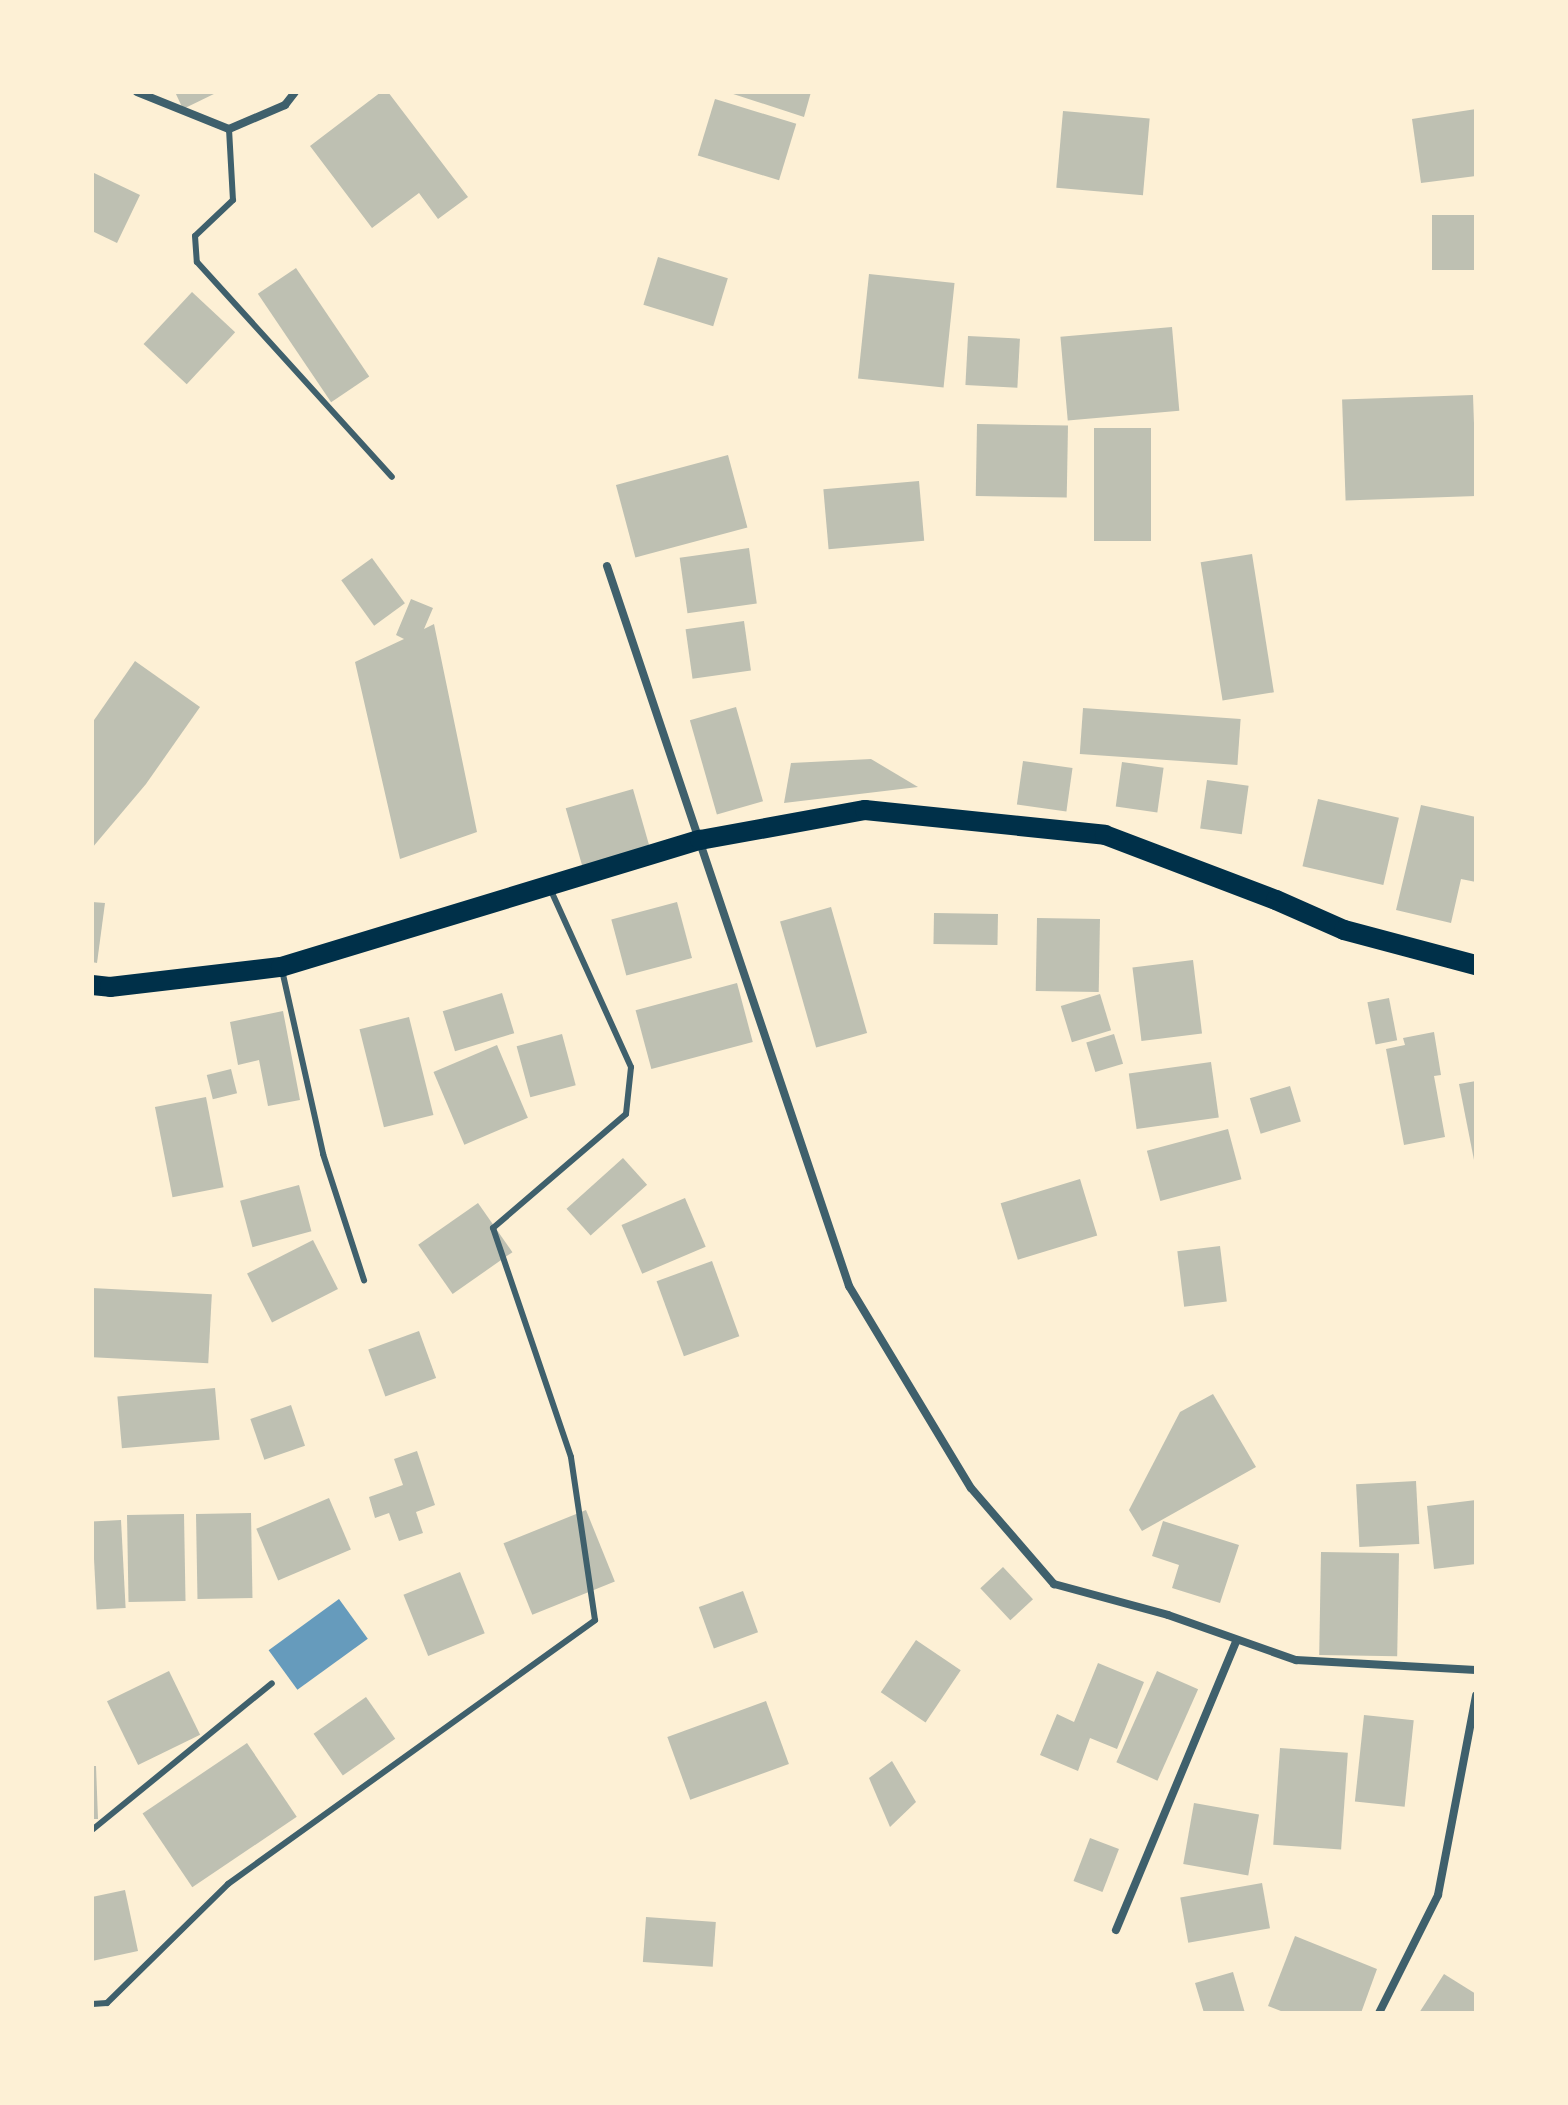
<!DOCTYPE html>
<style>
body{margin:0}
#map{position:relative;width:1568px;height:2105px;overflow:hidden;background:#fdf0d5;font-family:"Nunito Sans",sans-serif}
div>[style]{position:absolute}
.water>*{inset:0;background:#669bbc;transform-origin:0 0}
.building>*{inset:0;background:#bec0b2;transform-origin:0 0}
.service>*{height:6px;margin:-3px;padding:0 3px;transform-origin:3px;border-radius:3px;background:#3f606c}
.minor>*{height:8px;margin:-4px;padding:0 4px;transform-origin:4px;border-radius:4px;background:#3f606c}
.primary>*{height:20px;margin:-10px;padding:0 10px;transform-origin:10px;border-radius:10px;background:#003049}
span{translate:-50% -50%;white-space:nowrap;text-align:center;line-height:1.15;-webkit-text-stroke:7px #fdf0d5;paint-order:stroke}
.frame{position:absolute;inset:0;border:94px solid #fdf0d5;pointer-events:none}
</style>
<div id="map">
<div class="water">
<i style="left:339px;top:1599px;width:49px;height:87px;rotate:54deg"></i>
</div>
<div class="building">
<i style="clip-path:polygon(175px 92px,218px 92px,183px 109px)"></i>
<i style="clip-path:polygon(381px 92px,388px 92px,468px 197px,438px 219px,419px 193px,372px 228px,310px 146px)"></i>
<i style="clip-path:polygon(727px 92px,811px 92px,804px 117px)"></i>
<i style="left:715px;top:99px;width:85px;height:59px;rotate:17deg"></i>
<i style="clip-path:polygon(1476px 109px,1476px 176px,1421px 183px,1412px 119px)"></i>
<i style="left:1063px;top:111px;width:87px;height:77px;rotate:5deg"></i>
<i style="clip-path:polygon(92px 172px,140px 195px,117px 243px,92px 231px)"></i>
<i style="left:1432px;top:215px;width:44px;height:55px"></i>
<i style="left:658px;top:257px;width:73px;height:50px;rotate:17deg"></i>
<i style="left:296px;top:268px;width:131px;height:46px;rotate:56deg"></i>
<i style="left:869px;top:274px;width:86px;height:105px;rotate:6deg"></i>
<i style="left:192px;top:292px;width:59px;height:71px;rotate:43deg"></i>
<i style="left:1172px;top:327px;width:84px;height:112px;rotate:85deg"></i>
<i style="left:968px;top:336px;width:52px;height:49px;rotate:3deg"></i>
<i style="left:1473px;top:395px;width:101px;height:131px;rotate:88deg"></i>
<i style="left:977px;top:424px;width:91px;height:72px;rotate:1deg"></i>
<i style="left:1094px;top:428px;width:57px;height:113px"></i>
<i style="left:728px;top:455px;width:75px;height:116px;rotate:75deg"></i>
<i style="left:919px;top:481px;width:60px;height:96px;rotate:85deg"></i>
<i style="left:749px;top:548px;width:56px;height:70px;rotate:82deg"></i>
<i style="left:1252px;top:554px;width:140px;height:52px;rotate:81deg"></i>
<i style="left:372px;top:558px;width:56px;height:38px;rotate:54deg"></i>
<i style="clip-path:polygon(411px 599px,433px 608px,424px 629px,434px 624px,477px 832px,400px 859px,355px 662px,404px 639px,396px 635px)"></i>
<i style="left:744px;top:621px;width:50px;height:59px;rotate:82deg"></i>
<i style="clip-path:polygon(135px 661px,200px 707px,146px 784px,92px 848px,92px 723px)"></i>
<i style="left:736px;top:707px;width:98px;height:48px;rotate:74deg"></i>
<i style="left:1083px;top:708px;width:158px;height:46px;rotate:4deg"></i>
<i style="clip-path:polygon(871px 759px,918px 787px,784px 803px,791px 763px)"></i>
<i style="left:1023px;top:761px;width:50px;height:44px;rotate:8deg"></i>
<i style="left:1122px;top:762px;width:42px;height:45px;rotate:8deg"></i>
<i style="left:1207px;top:780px;width:42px;height:49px;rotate:8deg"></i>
<i style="left:633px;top:789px;width:65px;height:70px;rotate:74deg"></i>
<i style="left:1318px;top:799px;width:83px;height:69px;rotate:13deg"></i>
<i style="clip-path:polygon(1421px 805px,1476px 817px,1476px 882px,1461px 879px,1451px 923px,1396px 910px)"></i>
<i style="clip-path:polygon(92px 902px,105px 903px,97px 963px,92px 962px)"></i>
<i style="left:677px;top:902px;width:58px;height:68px;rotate:75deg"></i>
<i style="left:831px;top:907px;width:131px;height:53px;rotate:74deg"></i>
<i style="left:934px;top:913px;width:64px;height:31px;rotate:1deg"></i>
<i style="left:1037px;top:918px;width:63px;height:73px;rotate:1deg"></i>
<i style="left:1193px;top:960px;width:74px;height:61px;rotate:83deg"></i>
<i style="left:737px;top:983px;width:61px;height:105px;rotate:75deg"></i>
<i style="left:502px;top:993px;width:42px;height:62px;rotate:73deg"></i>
<i style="left:1100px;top:994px;width:38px;height:41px;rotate:73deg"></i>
<i style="left:1389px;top:998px;width:43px;height:22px;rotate:79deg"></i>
<i style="clip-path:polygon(283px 1011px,300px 1100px,268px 1106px,259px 1060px,238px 1065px,230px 1022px)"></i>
<i style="left:409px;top:1017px;width:101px;height:51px;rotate:76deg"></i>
<i style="clip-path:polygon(1434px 1032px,1441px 1075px,1434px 1076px,1445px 1137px,1404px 1145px,1386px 1049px,1405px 1045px,1403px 1038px)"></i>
<i style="left:562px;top:1034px;width:53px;height:47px;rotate:75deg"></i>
<i style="left:1114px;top:1034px;width:31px;height:29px;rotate:73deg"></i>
<i style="left:497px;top:1045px;width:79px;height:69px;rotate:67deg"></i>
<i style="left:1211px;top:1062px;width:56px;height:83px;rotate:82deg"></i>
<i style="left:231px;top:1069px;width:25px;height:25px;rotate:76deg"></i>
<i style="clip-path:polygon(1476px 1081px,1476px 1165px,1475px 1165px,1459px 1084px)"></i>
<i style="left:1290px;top:1086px;width:37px;height:42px;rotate:73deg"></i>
<i style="left:206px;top:1097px;width:92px;height:52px;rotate:79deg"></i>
<i style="left:1228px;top:1129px;width:52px;height:84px;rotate:75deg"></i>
<i style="left:623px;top:1158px;width:36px;height:76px;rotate:48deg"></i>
<i style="left:1080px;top:1179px;width:59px;height:83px;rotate:73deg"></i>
<i style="left:299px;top:1185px;width:48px;height:61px;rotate:75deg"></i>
<i style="left:685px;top:1198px;width:53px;height:69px;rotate:67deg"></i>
<i style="left:478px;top:1203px;width:60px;height:73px;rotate:55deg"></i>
<i style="left:313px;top:1240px;width:55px;height:74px;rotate:63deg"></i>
<i style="left:1220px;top:1246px;width:56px;height:43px;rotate:83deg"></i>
<i style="left:712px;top:1261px;width:80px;height:59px;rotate:70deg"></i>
<i style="left:92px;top:1288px;width:120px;height:69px;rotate:3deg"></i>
<i style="left:419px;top:1331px;width:50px;height:54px;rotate:70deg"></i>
<i style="left:215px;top:1388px;width:52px;height:98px;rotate:85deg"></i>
<i style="clip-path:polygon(1213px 1394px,1256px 1467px,1142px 1531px,1129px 1510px,1180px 1412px)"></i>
<i style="left:291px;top:1405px;width:43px;height:43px;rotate:71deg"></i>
<i style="clip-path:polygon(417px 1451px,435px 1505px,416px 1512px,423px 1533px,399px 1541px,389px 1513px,375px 1518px,369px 1497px,403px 1485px,394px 1459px)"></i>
<i style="left:1416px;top:1481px;width:63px;height:60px;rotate:87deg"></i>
<i style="left:329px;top:1498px;width:56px;height:79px;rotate:67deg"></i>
<i style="clip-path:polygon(1476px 1500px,1476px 1564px,1434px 1569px,1427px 1506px)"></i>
<i style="left:586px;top:1510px;width:77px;height:89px;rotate:68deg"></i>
<i style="left:251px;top:1513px;width:85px;height:55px;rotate:89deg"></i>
<i style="left:184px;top:1514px;width:87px;height:57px;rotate:89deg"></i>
<i style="left:121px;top:1520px;width:88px;height:29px;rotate:87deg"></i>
<i style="clip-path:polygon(1163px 1521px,1239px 1545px,1220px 1603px,1172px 1588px,1179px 1565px,1152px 1556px)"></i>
<i style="left:1321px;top:1552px;width:78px;height:103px;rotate:1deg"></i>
<i style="left:1003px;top:1567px;width:44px;height:31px;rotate:47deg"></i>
<i style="left:460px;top:1572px;width:66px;height:61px;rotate:68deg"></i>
<i style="left:743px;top:1591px;width:44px;height:47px;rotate:70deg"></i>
<i style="left:916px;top:1640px;width:54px;height:63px;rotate:34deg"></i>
<i style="clip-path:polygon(1098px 1663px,1144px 1682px,1117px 1749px,1090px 1738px,1078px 1771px,1040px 1755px,1057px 1714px,1074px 1722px)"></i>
<i style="left:169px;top:1671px;width:71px;height:69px;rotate:64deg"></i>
<i style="left:1157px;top:1671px;width:45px;height:100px;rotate:24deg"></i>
<i style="left:366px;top:1697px;width:51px;height:64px;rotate:55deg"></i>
<i style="left:766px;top:1701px;width:67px;height:105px;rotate:70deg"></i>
<i style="left:1364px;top:1715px;width:50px;height:87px;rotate:6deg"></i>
<i style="left:247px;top:1743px;width:89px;height:126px;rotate:56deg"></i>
<i style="left:1280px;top:1748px;width:68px;height:97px;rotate:4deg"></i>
<i style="clip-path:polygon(892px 1761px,916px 1802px,890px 1827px,869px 1778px)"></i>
<i style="clip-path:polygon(92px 1766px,96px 1766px,98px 1819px,92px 1819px)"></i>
<i style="left:1194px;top:1803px;width:66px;height:62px;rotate:10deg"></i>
<i style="left:1090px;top:1838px;width:31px;height:46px;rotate:21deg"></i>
<i style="left:1262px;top:1883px;width:46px;height:83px;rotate:80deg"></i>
<i style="clip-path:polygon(125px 1890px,138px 1951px,92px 1961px,92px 1897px)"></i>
<i style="left:646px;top:1917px;width:70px;height:45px;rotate:4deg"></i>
<i style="clip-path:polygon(1295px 1936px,1377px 1969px,1361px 2013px,1286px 2013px,1268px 2006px)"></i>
<i style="clip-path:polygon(1233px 1972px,1245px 2013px,1204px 2013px,1195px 1983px)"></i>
<i style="clip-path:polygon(1444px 1974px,1476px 1994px,1476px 2013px,1419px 2013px)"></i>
</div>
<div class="service">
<i style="left:229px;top:129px;width:71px;rotate:86.8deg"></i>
<i style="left:233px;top:200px;width:52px;rotate:136.5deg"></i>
<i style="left:195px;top:236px;width:26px;rotate:86deg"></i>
<i style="left:197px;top:262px;width:290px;rotate:47.8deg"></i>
<i style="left:282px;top:970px;width:189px;rotate:77.4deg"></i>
<i style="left:323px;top:1154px;width:133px;rotate:72deg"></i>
<i style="left:92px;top:1830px;width:232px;rotate:-39.2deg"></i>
<i style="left:92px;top:2004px;width:15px;rotate:-4deg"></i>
<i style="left:107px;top:2003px;width:170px;rotate:-44.5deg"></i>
<i style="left:228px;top:1884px;width:452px;rotate:-35.7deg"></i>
<i style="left:595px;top:1620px;width:165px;rotate:-98.4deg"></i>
<i style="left:571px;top:1457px;width:242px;rotate:-108.8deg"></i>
<i style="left:493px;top:1228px;width:175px;rotate:-40.6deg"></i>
<i style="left:626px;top:1114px;width:47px;rotate:-83.9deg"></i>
<i style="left:631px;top:1067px;width:193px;rotate:-114.4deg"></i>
</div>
<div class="minor">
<i style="left:137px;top:92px;width:99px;rotate:21.9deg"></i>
<i style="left:229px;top:129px;width:61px;rotate:-23.2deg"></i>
<i style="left:285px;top:105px;width:16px;rotate:-52deg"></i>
<i style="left:607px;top:566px;width:760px;rotate:71.42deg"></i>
<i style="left:849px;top:1286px;width:236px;rotate:58.9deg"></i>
<i style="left:971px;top:1488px;width:127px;rotate:49.2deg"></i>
<i style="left:1054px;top:1584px;width:118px;rotate:15.2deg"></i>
<i style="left:1168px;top:1615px;width:136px;rotate:19.4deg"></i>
<i style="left:1296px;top:1660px;width:180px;rotate:3.2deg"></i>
<i style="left:1116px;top:1930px;width:314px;rotate:-67.4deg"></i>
<i style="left:1379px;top:2013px;width:132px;rotate:-63.4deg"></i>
<i style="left:1438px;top:1895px;width:203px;rotate:-79.2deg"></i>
</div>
<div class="primary">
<i style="left:92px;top:985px;width:18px;rotate:6deg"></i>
<i style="left:110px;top:987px;width:172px;rotate:-6.7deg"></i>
<i style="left:281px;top:967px;width:438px;rotate:-16.9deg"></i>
<i style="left:700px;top:840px;width:168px;rotate:-10.3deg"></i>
<i style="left:865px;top:810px;width:241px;rotate:5.9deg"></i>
<i style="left:1105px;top:835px;width:183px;rotate:20.8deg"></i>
<i style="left:1276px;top:900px;width:74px;rotate:23.8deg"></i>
<i style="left:1344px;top:930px;width:137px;rotate:14.9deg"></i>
</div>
<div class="frame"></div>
</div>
